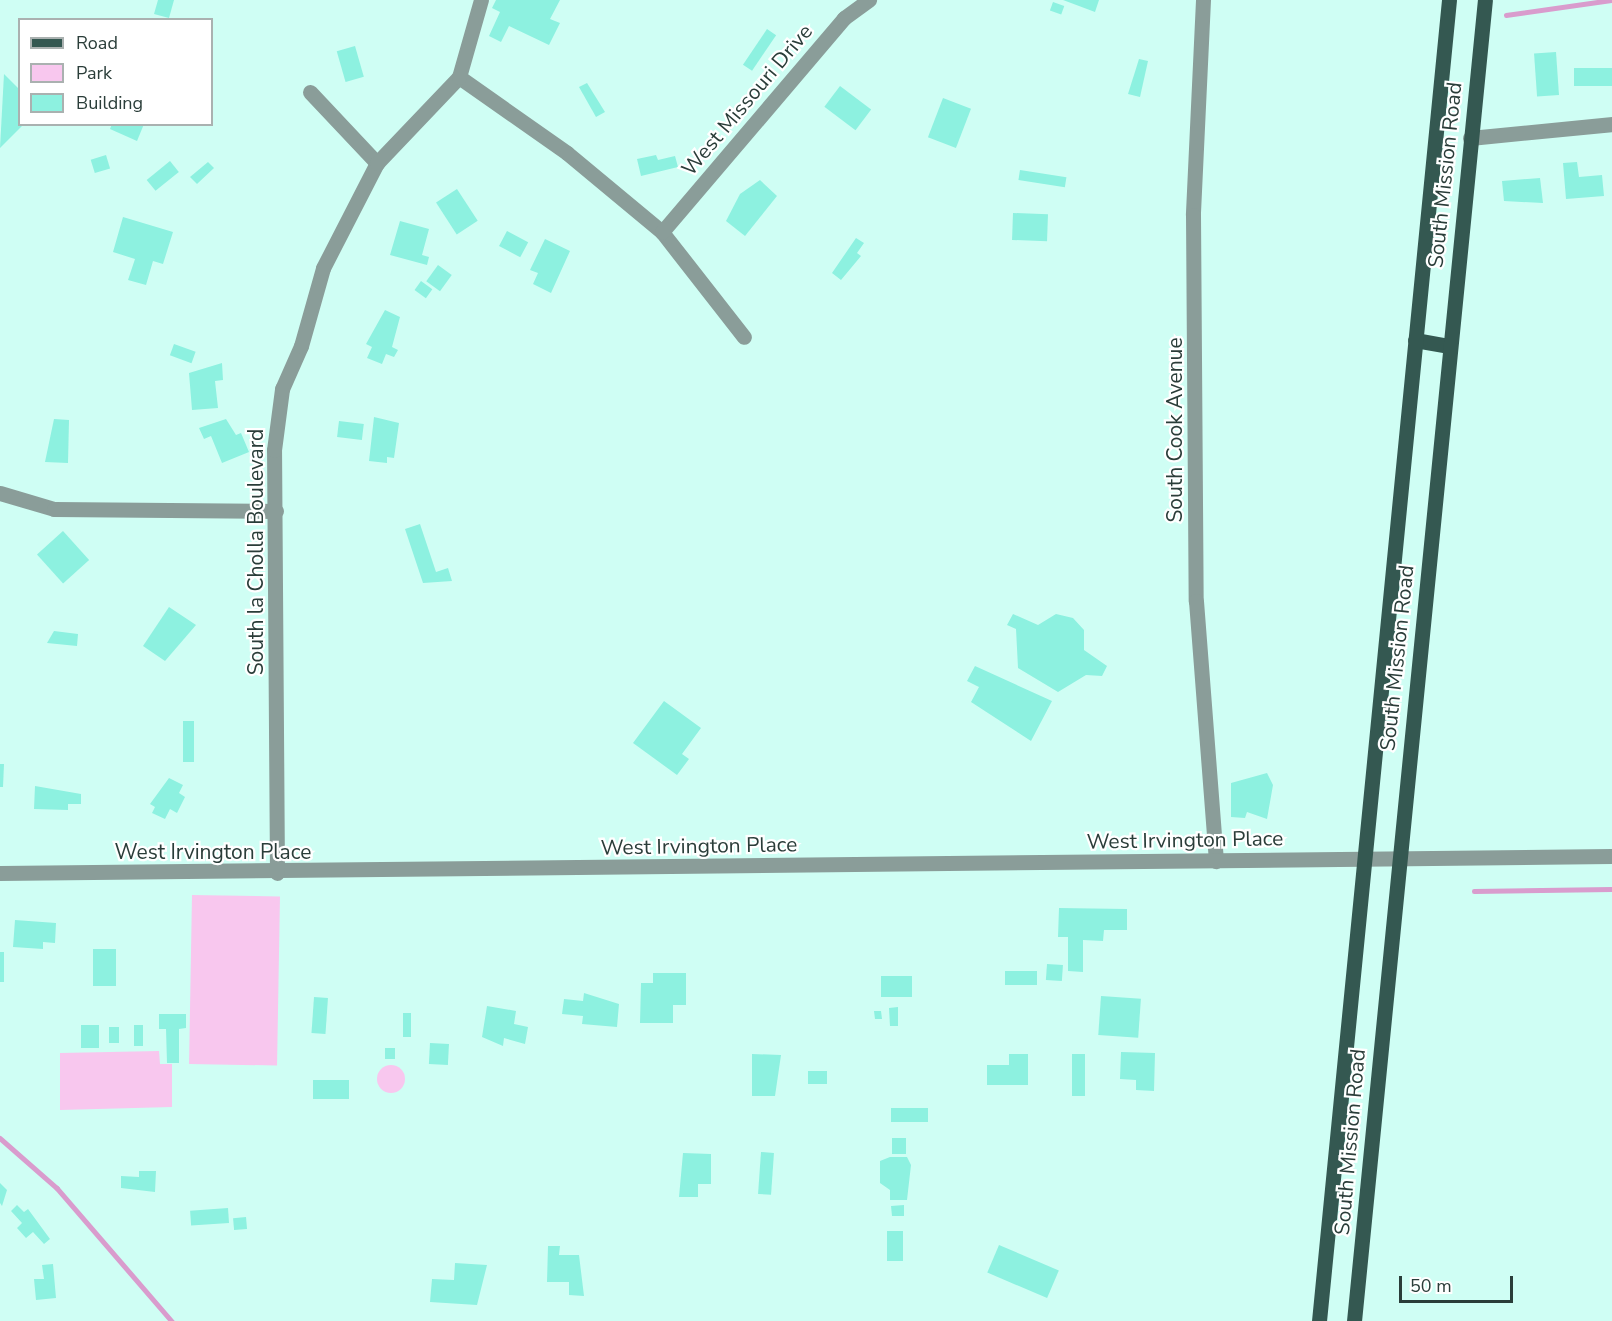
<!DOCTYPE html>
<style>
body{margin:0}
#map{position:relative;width:1612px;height:1321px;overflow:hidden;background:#cffef4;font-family:"Nunito Sans",sans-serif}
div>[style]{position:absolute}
.green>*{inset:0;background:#f8c7ee;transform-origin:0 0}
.round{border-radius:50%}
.stream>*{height:4.5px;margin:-2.25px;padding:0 2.25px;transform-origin:2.25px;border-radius:2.25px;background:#d99ccd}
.building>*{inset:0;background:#8df1e0;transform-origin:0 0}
.minor>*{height:15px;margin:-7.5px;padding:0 7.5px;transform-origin:7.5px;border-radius:7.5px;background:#8a9d99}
.major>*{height:15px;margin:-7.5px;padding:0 7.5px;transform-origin:7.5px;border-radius:7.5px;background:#345851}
span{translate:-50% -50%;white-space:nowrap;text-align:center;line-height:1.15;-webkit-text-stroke:4.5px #fff;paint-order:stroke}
.street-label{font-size:21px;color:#2a3d39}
.legend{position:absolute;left:18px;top:18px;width:195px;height:108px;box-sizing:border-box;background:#fff;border:2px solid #aab1b0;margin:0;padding:8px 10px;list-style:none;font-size:18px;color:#2a3d39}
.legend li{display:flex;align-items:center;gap:12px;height:30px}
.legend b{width:30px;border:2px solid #aab1b0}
.scale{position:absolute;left:1399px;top:1276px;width:114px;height:27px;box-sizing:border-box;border:3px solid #2a3d39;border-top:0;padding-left:8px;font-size:18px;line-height:21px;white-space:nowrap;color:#2a3d39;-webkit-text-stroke:4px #fff;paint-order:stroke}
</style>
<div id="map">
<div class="green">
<i style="left:192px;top:895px;width:88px;height:169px;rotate:1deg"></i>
<i style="clip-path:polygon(159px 1051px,160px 1064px,172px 1064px,172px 1107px,60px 1110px,60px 1053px)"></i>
<i class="round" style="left:377px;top:1065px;width:28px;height:28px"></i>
</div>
<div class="stream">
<i style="left:1506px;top:15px;width:107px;rotate:-8.1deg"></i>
<i style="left:1474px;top:891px;width:138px;rotate:-0.8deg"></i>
<i style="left:0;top:1138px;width:76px;rotate:41.3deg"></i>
<i style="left:57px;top:1188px;width:176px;rotate:49.2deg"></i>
</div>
<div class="building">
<i style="clip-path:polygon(158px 0,174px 0,169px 18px,154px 14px)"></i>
<i style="clip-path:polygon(496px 0,560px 0,550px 19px,560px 23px,549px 45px,509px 26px,501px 42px,489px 36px,500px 12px,492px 8px)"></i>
<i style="clip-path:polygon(1063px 0,1099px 0,1095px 12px)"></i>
<i style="left:1053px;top:2px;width:12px;height:9px;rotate:20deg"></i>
<i style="left:767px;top:29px;width:11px;height:43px;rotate:34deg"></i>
<i style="left:355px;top:46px;width:32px;height:19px;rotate:74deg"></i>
<i style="left:1556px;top:52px;width:43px;height:22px;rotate:86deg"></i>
<i style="clip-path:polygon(1139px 59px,1148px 61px,1140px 97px,1128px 94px)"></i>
<i style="left:1612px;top:68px;width:18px;height:38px;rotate:90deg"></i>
<i style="clip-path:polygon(4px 74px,20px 90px,24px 124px,0 148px)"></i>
<i style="clip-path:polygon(587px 83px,605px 112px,596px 117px,579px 87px)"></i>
<i style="left:840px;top:86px;width:39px;height:26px;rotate:37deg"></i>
<i style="left:943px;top:98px;width:30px;height:42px;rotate:21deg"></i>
<i style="clip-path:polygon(112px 124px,144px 124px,137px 141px,110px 129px)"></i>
<i style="left:106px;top:155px;width:14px;height:16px;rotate:73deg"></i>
<i style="clip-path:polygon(656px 155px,658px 160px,675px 156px,678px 167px,641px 176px,637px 159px)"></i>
<i style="left:170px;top:161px;width:14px;height:30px;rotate:51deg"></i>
<i style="clip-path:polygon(208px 162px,214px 168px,197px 184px,190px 177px)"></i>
<i style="clip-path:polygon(1577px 162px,1579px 177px,1602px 175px,1604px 196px,1566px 199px,1563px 163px)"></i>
<i style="left:1020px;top:170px;width:47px;height:10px;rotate:9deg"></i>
<i style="clip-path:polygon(1540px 178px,1543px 203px,1504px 201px,1502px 181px)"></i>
<i style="clip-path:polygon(760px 180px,777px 196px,745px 236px,726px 221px,740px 194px)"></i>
<i style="left:457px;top:189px;width:38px;height:25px;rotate:57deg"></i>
<i style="left:1013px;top:213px;width:35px;height:27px;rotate:2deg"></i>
<i style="clip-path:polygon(123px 217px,173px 232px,163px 264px,153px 261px,146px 285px,128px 280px,135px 259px,113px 252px)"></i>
<i style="clip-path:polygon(400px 221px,429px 229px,422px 255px,429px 257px,427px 265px,390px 255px)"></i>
<i style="left:507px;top:231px;width:24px;height:17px;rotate:28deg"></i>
<i style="clip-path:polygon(856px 238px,864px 243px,857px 253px,861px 256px,841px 280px,832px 273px)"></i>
<i style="clip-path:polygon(545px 239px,570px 251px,551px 293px,533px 284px,538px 273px,530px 270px)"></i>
<i style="left:438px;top:265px;width:17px;height:20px;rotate:36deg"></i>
<i style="left:421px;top:281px;width:14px;height:11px;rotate:36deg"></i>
<i style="clip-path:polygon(385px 310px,400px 317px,392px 347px,398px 350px,394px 357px,386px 354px,382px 364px,367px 358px,372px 347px,366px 344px)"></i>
<i style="left:174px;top:344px;width:23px;height:12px;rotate:20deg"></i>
<i style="clip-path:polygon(222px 363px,223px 380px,215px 381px,218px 408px,192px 410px,189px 373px)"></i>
<i style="clip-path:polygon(374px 417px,399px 423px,394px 458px,387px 457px,387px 463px,369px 461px)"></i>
<i style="clip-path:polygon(54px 419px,69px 420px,68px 463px,45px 462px)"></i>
<i style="clip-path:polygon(226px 419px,236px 435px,241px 433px,249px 452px,222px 463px,211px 436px,204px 439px,199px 428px)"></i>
<i style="left:339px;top:421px;width:25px;height:16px;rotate:7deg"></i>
<i style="clip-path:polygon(420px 524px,436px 572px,448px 568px,452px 581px,423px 583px,405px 529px)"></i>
<i style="left:63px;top:531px;width:39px;height:35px;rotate:48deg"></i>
<i style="clip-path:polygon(169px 607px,196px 625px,165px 661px,143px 646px)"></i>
<i style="clip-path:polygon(1013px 614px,1038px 625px,1056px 614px,1073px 618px,1084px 630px,1084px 650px,1107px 666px,1102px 676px,1086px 675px,1058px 692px,1018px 668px,1016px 629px,1007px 625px)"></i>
<i style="clip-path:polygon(54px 631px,78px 634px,77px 646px,47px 643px)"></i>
<i style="clip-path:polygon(975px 666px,1052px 701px,1031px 741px,971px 702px,979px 687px,967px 681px)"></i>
<i style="clip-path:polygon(664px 701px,701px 728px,682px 754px,689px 759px,677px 775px,633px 743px)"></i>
<i style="left:183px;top:721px;width:11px;height:41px"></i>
<i style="clip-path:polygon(0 764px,4px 764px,3px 787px,0 787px)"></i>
<i style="clip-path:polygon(1267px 773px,1273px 785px,1267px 819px,1247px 812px,1245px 818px,1231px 817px,1231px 783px)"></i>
<i style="clip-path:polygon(169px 778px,183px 785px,179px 793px,185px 797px,177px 813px,170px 809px,165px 819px,152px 813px,155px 807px,150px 804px)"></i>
<i style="clip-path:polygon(35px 786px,81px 794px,81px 804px,68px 804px,68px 810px,34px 809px)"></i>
<i style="clip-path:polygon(1059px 908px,1127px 909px,1127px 930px,1104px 930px,1103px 941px,1083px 940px,1083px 972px,1068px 971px,1068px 937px,1058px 937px)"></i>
<i style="clip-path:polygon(15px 920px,56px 923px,55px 943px,43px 942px,43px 949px,13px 947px)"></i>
<i style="left:93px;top:949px;width:23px;height:37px"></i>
<i style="left:0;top:952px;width:4px;height:30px"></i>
<i style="left:1047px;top:964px;width:16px;height:16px;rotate:4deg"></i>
<i style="left:1005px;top:971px;width:32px;height:14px"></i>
<i style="clip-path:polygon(653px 973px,686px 973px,686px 1005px,673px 1005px,673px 1023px,640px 1023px,641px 983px,653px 983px)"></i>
<i style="left:881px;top:976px;width:31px;height:21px"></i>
<i style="clip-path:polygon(584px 993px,619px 1004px,617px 1027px,582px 1024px,583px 1016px,562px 1014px,564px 999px,583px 1001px)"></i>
<i style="left:1101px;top:996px;width:40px;height:39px;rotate:4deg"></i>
<i style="left:314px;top:997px;width:14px;height:36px;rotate:4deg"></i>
<i style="clip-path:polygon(487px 1006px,516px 1011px,514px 1024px,528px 1027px,525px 1044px,504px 1038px,503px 1046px,482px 1037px)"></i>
<i style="clip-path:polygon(898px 1007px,898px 1026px,890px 1026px,889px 1008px)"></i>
<i style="clip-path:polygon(874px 1011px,881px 1011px,882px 1019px,875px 1019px)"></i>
<i style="left:403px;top:1013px;width:8px;height:24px"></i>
<i style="clip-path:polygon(159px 1014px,186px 1014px,186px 1028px,179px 1029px,179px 1063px,167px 1063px,166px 1029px,159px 1029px)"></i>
<i style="left:81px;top:1025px;width:18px;height:23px"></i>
<i style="left:134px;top:1025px;width:9px;height:21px"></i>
<i style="left:109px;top:1027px;width:10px;height:16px"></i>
<i style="left:430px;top:1043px;width:19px;height:21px;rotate:3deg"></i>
<i style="left:385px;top:1048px;width:10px;height:11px"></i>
<i style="clip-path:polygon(1121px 1052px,1155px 1053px,1154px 1091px,1136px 1090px,1136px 1080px,1120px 1079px)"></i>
<i style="clip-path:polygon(752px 1054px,781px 1055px,775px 1096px,752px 1096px)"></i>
<i style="clip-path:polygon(1009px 1054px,1028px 1054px,1028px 1085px,987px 1085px,987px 1065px,1009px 1065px)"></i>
<i style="left:1072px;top:1054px;width:13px;height:42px"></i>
<i style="left:808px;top:1071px;width:19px;height:13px"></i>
<i style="left:313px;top:1080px;width:36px;height:19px"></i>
<i style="left:928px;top:1108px;width:14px;height:37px;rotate:90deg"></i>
<i style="left:892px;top:1138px;width:14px;height:16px"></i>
<i style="left:761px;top:1152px;width:13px;height:42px;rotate:4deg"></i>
<i style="clip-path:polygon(683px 1153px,711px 1154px,711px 1184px,698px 1184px,698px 1197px,679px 1197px)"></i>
<i style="clip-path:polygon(890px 1157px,907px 1157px,911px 1165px,907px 1200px,890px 1200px,890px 1190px,880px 1183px,880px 1161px)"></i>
<i style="clip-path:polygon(139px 1171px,156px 1171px,155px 1192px,121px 1188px,121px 1176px,139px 1177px)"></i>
<i style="clip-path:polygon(0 1183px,7px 1190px,2px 1206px,0 1203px)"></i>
<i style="clip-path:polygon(17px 1205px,24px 1212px,28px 1209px,50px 1239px,44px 1244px,33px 1232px,26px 1238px,17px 1228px,22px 1223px,11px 1211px)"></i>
<i style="clip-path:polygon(904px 1205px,904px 1216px,892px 1216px,891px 1206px)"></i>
<i style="left:228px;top:1208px;width:15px;height:38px;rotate:86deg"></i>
<i style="left:246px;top:1217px;width:12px;height:13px;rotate:85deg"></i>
<i style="left:887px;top:1231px;width:16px;height:30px"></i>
<i style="left:999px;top:1245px;width:65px;height:30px;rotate:23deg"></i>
<i style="clip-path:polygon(548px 1246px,560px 1246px,559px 1255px,579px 1255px,584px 1296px,569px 1295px,569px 1282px,547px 1282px)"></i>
<i style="clip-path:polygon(455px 1263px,487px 1265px,477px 1305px,430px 1302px,432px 1279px,454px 1280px)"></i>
<i style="clip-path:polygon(53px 1264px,56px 1298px,36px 1300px,34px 1279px,44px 1279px,42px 1265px)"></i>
</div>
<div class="minor">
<i style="left:1203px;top:0;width:215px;rotate:92.7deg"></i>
<i style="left:1193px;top:215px;width:386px;rotate:89.6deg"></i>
<i style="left:1196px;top:601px;width:261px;rotate:85.6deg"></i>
<i style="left:459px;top:77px;width:132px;rotate:35.1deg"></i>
<i style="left:567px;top:153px;width:124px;rotate:39.7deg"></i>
<i style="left:662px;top:232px;width:133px;rotate:52deg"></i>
<i style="left:310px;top:92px;width:98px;rotate:46.7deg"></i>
<i style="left:1470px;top:138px;width:143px;rotate:-5.6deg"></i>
<i style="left:662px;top:232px;width:281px;rotate:-49.6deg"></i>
<i style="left:844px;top:18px;width:31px;rotate:-36deg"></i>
<i style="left:0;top:493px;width:56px;rotate:16.5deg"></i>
<i style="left:54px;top:509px;width:222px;rotate:0.5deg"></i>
<i style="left:0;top:873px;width:1612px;rotate:-0.6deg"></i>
<i style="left:277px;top:873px;width:423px;rotate:-90.4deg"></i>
<i style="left:274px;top:450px;width:62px;rotate:-82.5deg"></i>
<i style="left:282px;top:389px;width:47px;rotate:-66.2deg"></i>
<i style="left:301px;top:346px;width:81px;rotate:-74.2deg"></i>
<i style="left:323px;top:268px;width:118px;rotate:-62.8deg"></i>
<i style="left:377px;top:163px;width:119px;rotate:-46.4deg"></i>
<i style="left:459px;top:77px;width:80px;rotate:-74.1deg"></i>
</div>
<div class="major">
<i style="left:1415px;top:340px;width:35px;rotate:10deg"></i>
<i style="left:1319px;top:1321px;width:1327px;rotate:-84.38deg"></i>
<i style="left:1354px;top:1321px;width:1327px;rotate:-84.34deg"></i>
</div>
<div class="street-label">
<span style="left:747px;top:100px;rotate:-50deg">West Missouri Drive</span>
<span style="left:1445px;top:175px;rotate:-84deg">South Mission Road</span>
<span style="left:1175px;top:430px;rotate:-90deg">South Cook Avenue</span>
<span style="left:256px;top:552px;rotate:-90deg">South la Cholla Boulevard</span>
<span style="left:1397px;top:658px;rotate:-84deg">South Mission Road</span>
<span style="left:1185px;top:840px;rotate:-1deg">West Irvington Place</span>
<span style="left:699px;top:846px;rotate:-1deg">West Irvington Place</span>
<span style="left:213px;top:852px">West Irvington Place</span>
<span style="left:1350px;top:1142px;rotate:-85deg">South Mission Road</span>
</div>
<ul class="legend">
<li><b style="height:8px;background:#345851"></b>Road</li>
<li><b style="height:16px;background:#f8c7ee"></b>Park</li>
<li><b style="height:16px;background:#8df1e0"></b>Building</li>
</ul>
<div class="scale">50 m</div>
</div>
